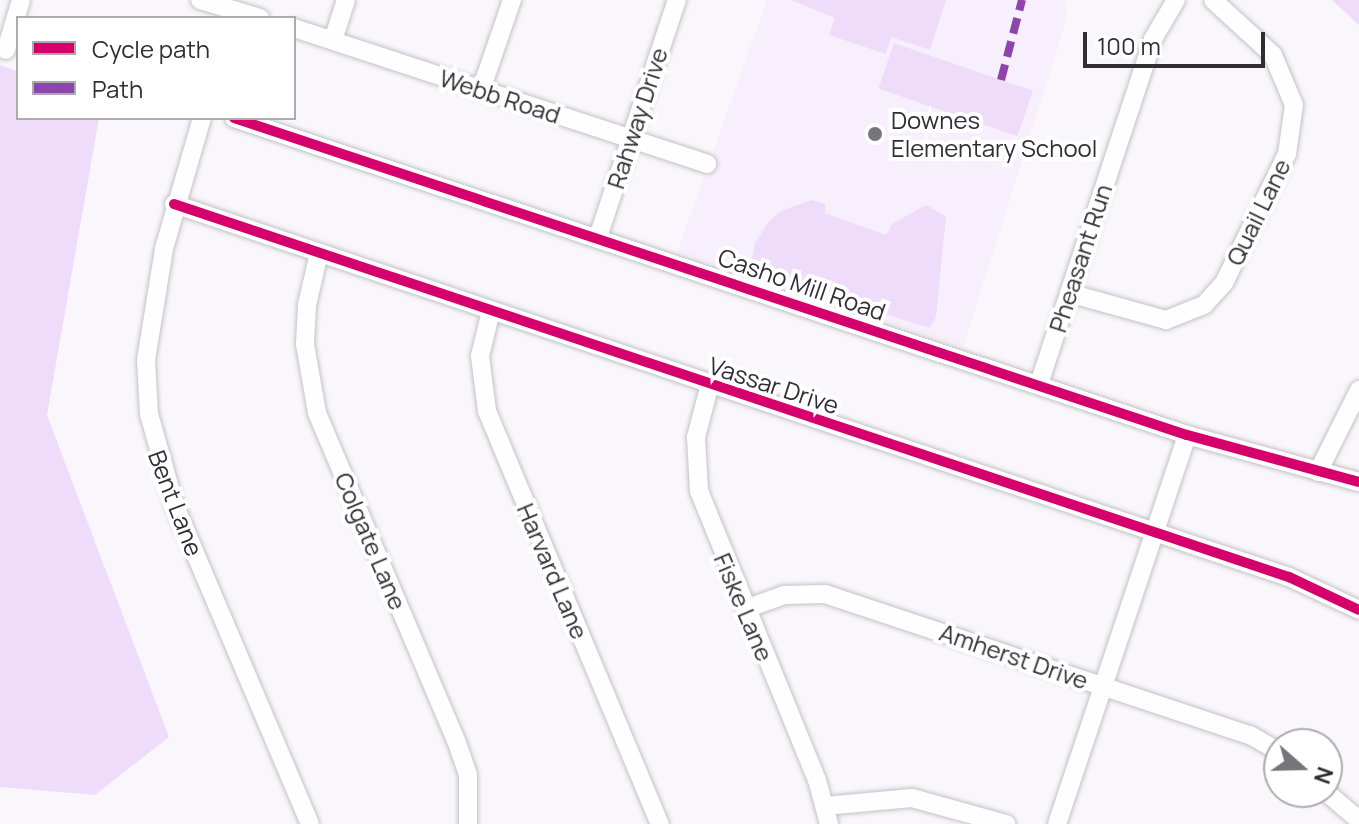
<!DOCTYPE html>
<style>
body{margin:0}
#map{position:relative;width:1359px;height:824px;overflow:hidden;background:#f9f7fb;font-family:Manrope,sans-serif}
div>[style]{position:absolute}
.built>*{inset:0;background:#f7effc}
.green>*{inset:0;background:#efdcfb;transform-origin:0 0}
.roads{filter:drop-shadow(0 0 2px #c4c2c6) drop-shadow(0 0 2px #c4c2c6)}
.minor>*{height:18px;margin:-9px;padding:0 9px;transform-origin:9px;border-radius:9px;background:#fefefe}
.quiet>*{height:8px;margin-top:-4px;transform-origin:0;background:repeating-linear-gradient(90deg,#8e44ad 0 16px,transparent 0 24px)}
.cycleway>*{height:10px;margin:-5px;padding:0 5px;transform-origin:5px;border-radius:5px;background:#d6006c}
.dots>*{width:22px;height:22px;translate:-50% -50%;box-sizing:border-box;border:4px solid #fff;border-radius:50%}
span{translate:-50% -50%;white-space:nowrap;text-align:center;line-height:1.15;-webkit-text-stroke:8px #fff;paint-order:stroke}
.street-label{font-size:24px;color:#312d34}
.poi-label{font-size:24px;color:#312d34}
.left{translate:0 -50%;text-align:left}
.legend{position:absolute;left:16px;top:16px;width:280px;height:104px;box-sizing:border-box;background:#fff;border:2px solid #adabae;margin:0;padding:10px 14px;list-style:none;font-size:24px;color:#312d34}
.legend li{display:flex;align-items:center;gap:16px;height:40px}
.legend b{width:40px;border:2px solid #adabae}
.north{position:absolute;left:1263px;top:728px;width:80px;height:80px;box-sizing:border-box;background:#fff;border:2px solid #adabae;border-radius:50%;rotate:110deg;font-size:22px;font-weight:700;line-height:32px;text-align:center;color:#312d34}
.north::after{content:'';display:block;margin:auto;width:28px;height:36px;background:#77747a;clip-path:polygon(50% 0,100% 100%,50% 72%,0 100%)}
.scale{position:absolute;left:1083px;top:32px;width:182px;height:36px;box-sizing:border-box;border:4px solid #312d34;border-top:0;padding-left:10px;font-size:24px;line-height:28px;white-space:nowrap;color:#312d34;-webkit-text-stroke:6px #fff;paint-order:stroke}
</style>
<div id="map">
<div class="built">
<i style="clip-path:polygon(767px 0,1064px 0,1068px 15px,963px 348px,677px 252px)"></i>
</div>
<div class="green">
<i style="clip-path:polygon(791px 0,946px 0,930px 50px,891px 37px,886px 54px,829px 35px,835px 18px)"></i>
<i style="clip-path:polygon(1332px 0,1359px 0,1359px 25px)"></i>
<i style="left:894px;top:43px;width:147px;height:48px;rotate:19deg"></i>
<i style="clip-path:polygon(0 65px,18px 71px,18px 118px,99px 118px,47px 415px,169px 737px,95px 795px,0 787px)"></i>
<i style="clip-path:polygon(812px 200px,825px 204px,825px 213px,886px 235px,892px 224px,926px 205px,946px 216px,936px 317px,930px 328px,759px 275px,751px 267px,755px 243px,769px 221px,783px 210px)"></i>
</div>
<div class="roads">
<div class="minor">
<i style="left:200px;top:0;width:63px;rotate:16.7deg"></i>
<i style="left:294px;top:28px;width:435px;rotate:18.2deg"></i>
<i style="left:333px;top:40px;width:42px;rotate:-72deg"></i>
<i style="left:6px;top:50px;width:52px;rotate:-73.3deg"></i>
<i style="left:481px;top:90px;width:95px;rotate:-71deg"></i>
<i style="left:202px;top:118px;width:136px;rotate:106.2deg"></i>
<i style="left:164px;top:249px;width:112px;rotate:99.2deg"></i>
<i style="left:146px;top:360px;width:54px;rotate:86.8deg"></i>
<i style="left:149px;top:414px;width:96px;rotate:74.2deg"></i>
<i style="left:175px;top:506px;width:345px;rotate:67deg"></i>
<i style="left:234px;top:118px;width:1004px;rotate:18.4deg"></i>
<i style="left:1187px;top:435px;width:178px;rotate:15.3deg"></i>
<i style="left:174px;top:204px;width:1176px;rotate:18.5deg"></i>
<i style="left:1289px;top:577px;width:77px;rotate:25.2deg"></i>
<i style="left:598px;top:237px;width:250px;rotate:-71.6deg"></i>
<i style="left:319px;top:253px;width:53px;rotate:103deg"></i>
<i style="left:307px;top:305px;width:39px;rotate:93deg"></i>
<i style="left:305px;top:344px;width:70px;rotate:80.1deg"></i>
<i style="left:317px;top:413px;width:355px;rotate:67deg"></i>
<i style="left:456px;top:740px;width:37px;rotate:71deg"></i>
<i style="left:468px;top:775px;width:49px;rotate:90deg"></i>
<i style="left:1069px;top:293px;width:101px;rotate:15.6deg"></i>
<i style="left:1166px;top:320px;width:41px;rotate:-21.5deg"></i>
<i style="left:1204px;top:305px;width:30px;rotate:-48deg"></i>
<i style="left:1224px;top:283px;width:144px;rotate:-64deg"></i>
<i style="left:1287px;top:154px;width:49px;rotate:-81.9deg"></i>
<i style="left:1294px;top:105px;width:54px;rotate:-112.8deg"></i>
<i style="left:1273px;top:55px;width:81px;rotate:-137.5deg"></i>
<i style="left:491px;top:311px;width:46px;rotate:103.7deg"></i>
<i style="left:480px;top:356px;width:55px;rotate:82.7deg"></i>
<i style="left:487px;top:411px;width:448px;rotate:67.3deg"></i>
<i style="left:710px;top:384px;width:55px;rotate:104.8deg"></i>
<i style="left:696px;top:437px;width:54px;rotate:86.8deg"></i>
<i style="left:699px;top:491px;width:312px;rotate:67.8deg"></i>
<i style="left:817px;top:780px;width:46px;rotate:74.7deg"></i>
<i style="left:1039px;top:384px;width:363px;rotate:-71.7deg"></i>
<i style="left:1153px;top:39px;width:45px;rotate:-59.5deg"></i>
<i style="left:1318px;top:472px;width:92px;rotate:-63.4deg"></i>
<i style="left:745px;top:609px;width:41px;rotate:-19.7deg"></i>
<i style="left:784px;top:595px;width:41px;rotate:-1.4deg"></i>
<i style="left:825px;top:594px;width:448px;rotate:18.4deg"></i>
<i style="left:1250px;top:735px;width:34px;rotate:30deg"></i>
<i style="left:1326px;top:792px;width:43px;rotate:40.3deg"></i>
<i style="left:825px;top:806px;width:87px;rotate:-5.3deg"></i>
<i style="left:912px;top:798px;width:98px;rotate:15.5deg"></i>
<i style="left:1057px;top:824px;width:410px;rotate:-71.5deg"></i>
</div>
</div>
<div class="quiet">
<i style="left:1001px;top:80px;width:83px;rotate:-75.3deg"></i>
</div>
<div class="cycleway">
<i style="left:234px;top:118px;width:1004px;rotate:18.4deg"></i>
<i style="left:1187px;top:435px;width:178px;rotate:15.3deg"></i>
<i style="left:174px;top:204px;width:1176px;rotate:18.5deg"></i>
<i style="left:1289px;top:577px;width:77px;rotate:25.2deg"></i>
</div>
<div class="dots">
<i style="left:875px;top:134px;background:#77747a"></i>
</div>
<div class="street-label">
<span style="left:500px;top:96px;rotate:18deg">Webb Road</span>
<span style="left:637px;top:118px;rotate:-72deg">Rahway Drive</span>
<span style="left:1258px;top:212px;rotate:-64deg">Quail Lane</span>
<span style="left:1080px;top:258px;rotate:-72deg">Pheasant Run</span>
<span style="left:802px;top:284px;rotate:19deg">Casho Mill Road</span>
<span style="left:774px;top:385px;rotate:18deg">Vassar Drive</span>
<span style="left:176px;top:503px;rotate:69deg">Bent Lane</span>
<span style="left:371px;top:541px;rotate:67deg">Colgate Lane</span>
<span style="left:553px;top:571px;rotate:67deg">Harvard Lane</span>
<span style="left:744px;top:607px;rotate:67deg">Fiske Lane</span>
<span style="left:1014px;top:656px;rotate:19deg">Amherst Drive</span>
</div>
<div class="poi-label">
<span class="left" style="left:891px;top:134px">Downes<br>Elementary School</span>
</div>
<ul class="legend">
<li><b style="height:10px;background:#d6006c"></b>Cycle path</li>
<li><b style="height:10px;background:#8e44ad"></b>Path</li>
</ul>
<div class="north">N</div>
<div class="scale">100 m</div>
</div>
